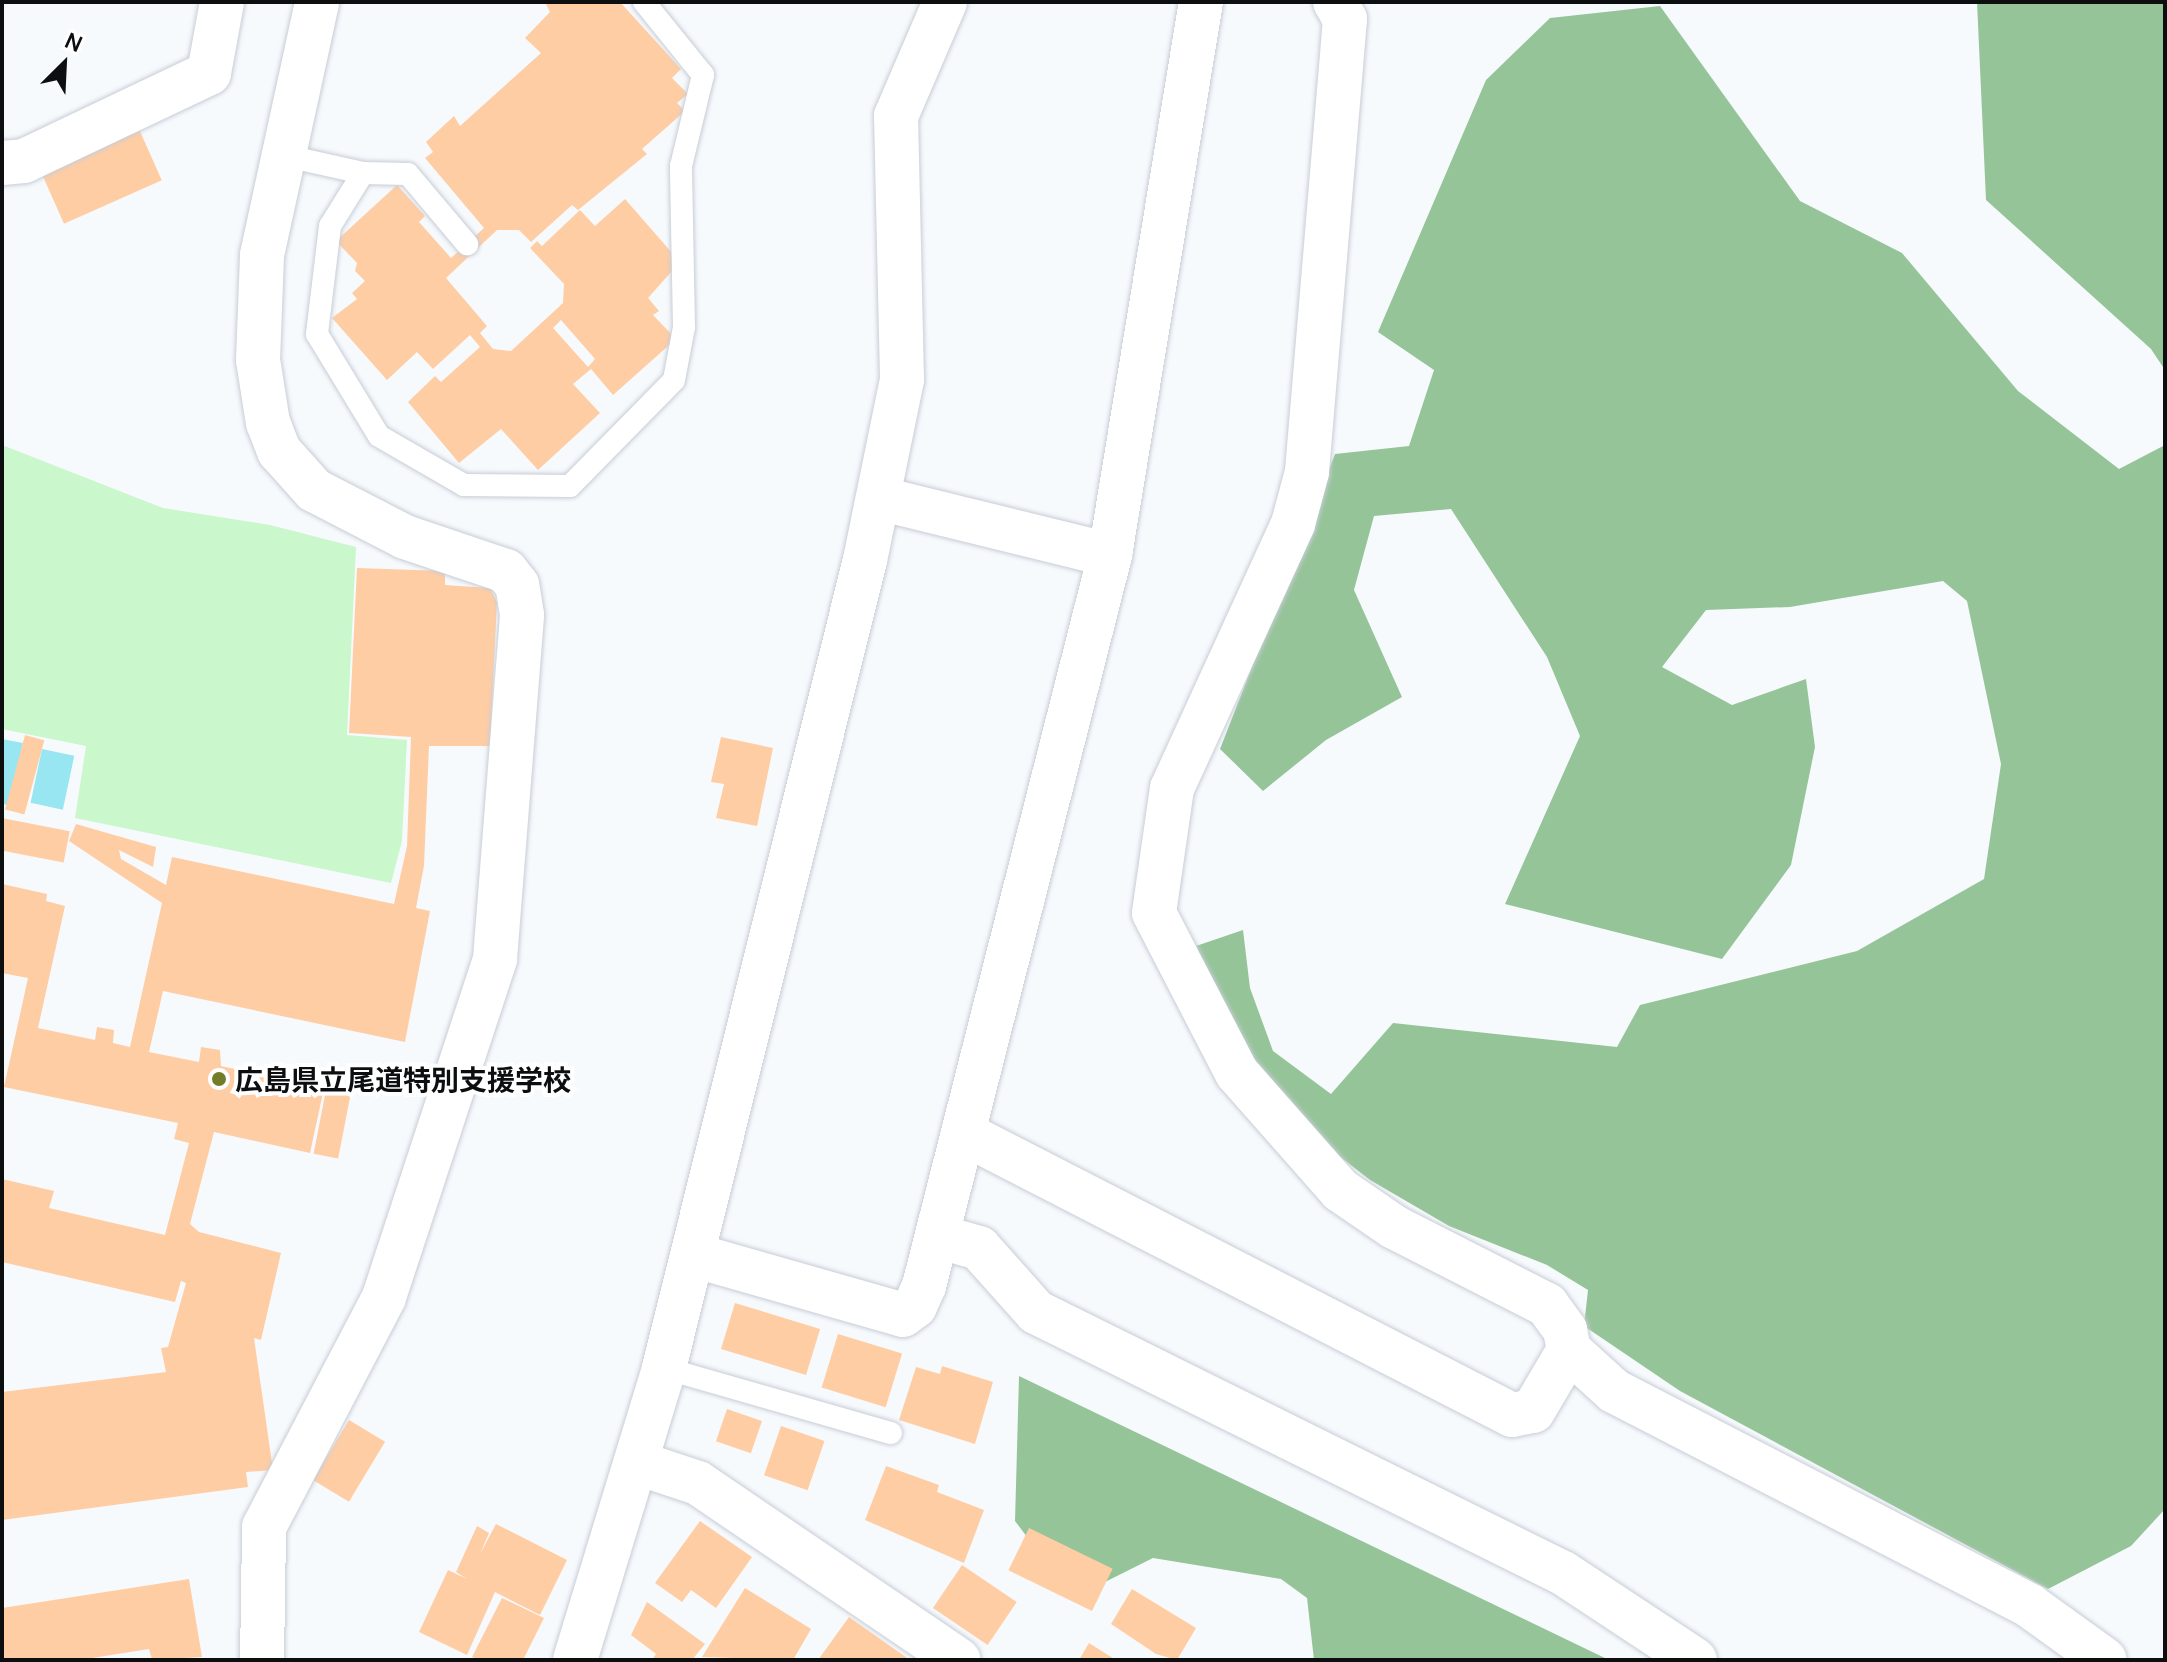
<!DOCTYPE html>
<meta charset="utf-8">
<style>
body{margin:0}
#map{position:relative;width:2167px;height:1662px;overflow:hidden;background:#f7fafd;font-family:Manrope,"Noto Sans JP",sans-serif}
div>[style]{position:absolute}
.green>*{inset:0;background:#caf7cc}
.forest>*{inset:0;background:#96c499}
.water>*{inset:0;background:#98e6f2;transform-origin:0 0}
.building>*{inset:0;background:#ffcda4;transform-origin:0 0}
.roads{filter:drop-shadow(0 0 2px #c7cdd6) drop-shadow(0 0 2px #c7cdd6)}
.service>*{height:22px;margin:-11px;padding:0 11px;transform-origin:11px;border-radius:11px;background:#fff}
.minor>*{height:44px;margin:-22px;padding:0 22px;transform-origin:22px;border-radius:22px;background:#fff}
.tertiary>*{height:44px;margin:-22px;padding:0 22px;transform-origin:22px;border-radius:22px;background:#fff}
.dots>*{width:22px;height:22px;translate:-50% -50%;box-sizing:border-box;border:4px solid #fff;border-radius:50%}
span{translate:-50% -50%;white-space:nowrap;text-align:center;line-height:1.15;-webkit-text-stroke:8px #fff;paint-order:stroke}
.poi-label{font-size:28px;color:#0c0e10;font-weight:700}
.left{translate:0 -50%;text-align:left}
.frame{position:absolute;inset:0;border:4px solid #0c0e10;pointer-events:none}
.north{position:absolute;left:24px;top:24px;width:80px;height:80px;-webkit-text-stroke:6px #fff;paint-order:stroke;rotate:24deg;font-size:22px;font-weight:700;line-height:32px;text-align:center;color:#0c0e10}
.north::after{content:'';display:block;margin:auto;width:28px;height:36px;background:#0c0e10;clip-path:polygon(50% 0,100% 100%,50% 72%,0 100%)}
</style>
<div id="map">
<div class="green">
<i style="clip-path:polygon(2px 445px,163px 508px,270px 525px,356px 547px,347px 735px,407px 740px,402px 841px,391px 883px,75px 818px,86px 746px,2px 729px)"></i>
</div>
<div class="forest">
<i style="clip-path:polygon(1977px 2px,2165px 2px,2165px 370px,2151px 349px,1986px 200px)"></i>
<i style="clip-path:polygon(1660px 6px,1800px 201px,1902px 253px,2018px 391px,2119px 469px,2165px 445px,2165px 1509px,2131px 1546px,2048px 1589px,1680px 1391px,1584px 1326px,1588px 1290px,1547px 1265px,1449px 1226px,1370px 1180px,1308px 1132px,1256px 1070px,1230px 1025px,1196px 946px,1243px 930px,1250px 988px,1273px 1051px,1331px 1094px,1393px 1023px,1617px 1047px,1640px 1005px,1857px 951px,1984px 879px,2001px 764px,1967px 601px,1943px 581px,1790px 607px,1706px 610px,1662px 667px,1732px 705px,1806px 679px,1815px 747px,1791px 865px,1722px 959px,1505px 904px,1580px 736px,1547px 657px,1451px 509px,1374px 516px,1354px 590px,1402px 697px,1326px 740px,1263px 791px,1220px 749px,1335px 454px,1409px 446px,1434px 370px,1378px 332px,1486px 80px,1550px 18px)"></i>
<i style="clip-path:polygon(1019px 1376px,1609px 1660px,1314px 1660px,1307px 1598px,1281px 1579px,1153px 1558px,1073px 1598px,1015px 1521px)"></i>
</div>
<div class="water">
<i style="clip-path:polygon(2px 739px,23px 743px,9px 805px,2px 804px)"></i>
<i style="left:42px;top:749px;width:33px;height:55px;rotate:12deg"></i>
</div>
<div class="building">
<i style="clip-path:polygon(evenodd,545px 2px,620px 2px,681px 69px,672px 78px,688px 94px,677px 103px,685px 111px,642px 149px,647px 154px,578px 210px,572px 205px,531px 242px,519px 230px,497px 230px,446px 278px,487px 326px,480px 333px,493px 349px,511px 351px,563px 303px,564px 284px,530px 248px,537px 241px,542px 246px,580px 210px,595px 226px,625px 199px,680px 262px,648px 298px,659px 311px,653px 315px,676px 339px,613px 395px,591px 369px,573px 384px,600px 413px,538px 470px,501px 429px,459px 463px,408px 402px,435px 376px,441px 382px,480px 347px,470px 335px,433px 369px,417px 352px,387px 380px,332px 318px,357px 299px,352px 293px,365px 281px,355px 271px,357px 263px,336px 241px,397px 185px,425px 216px,419px 222px,451px 258px,484px 228px,425px 158px,433px 152px,426px 142px,454px 116px,460px 126px,541px 53px,525px 38px,550px 12px,545px 2px,561px 320px,595px 359px,588px 367px,553px 328px,561px 320px)"></i>
<i style="left:139px;top:129px;width:56px;height:107px;rotate:66deg"></i>
<i style="clip-path:polygon(357px 568px,445px 571px,445px 585px,490px 588px,497px 602px,490px 746px,429px 746px,424px 866px,416px 908px,430px 911px,405px 1042px,163px 991px,149px 1052px,199px 1062px,201px 1047px,220px 1050px,221px 1066px,324px 1088px,310px 1153px,214px 1132px,190px 1224px,199px 1232px,281px 1253px,261px 1340px,254px 1338px,273px 1470px,246px 1472px,248px 1487px,2px 1520px,2px 1392px,166px 1372px,161px 1348px,168px 1347px,186px 1283px,181px 1281px,175px 1302px,2px 1262px,2px 1179px,54px 1191px,49px 1208px,165px 1235px,189px 1143px,174px 1139px,178px 1123px,4px 1087px,28px 978px,2px 973px,2px 884px,47px 894px,46px 901px,65px 906px,38px 1028px,95px 1040px,97px 1027px,114px 1030px,113px 1043px,130px 1047px,162px 903px,69px 841px,76px 824px,156px 847px,153px 867px,119px 850px,121px 859px,166px 885px,172px 857px,394px 904px,407px 846px,411px 737px,349px 733px)"></i>
<i style="left:25px;top:735px;width:20px;height:77px;rotate:15deg"></i>
<i style="clip-path:polygon(721px 737px,773px 748px,757px 826px,716px 818px,724px 784px,711px 782px)"></i>
<i style="left:2px;top:818px;width:69px;height:32px;rotate:11deg"></i>
<i style="left:326px;top:1090px;width:25px;height:65px;rotate:11deg"></i>
<i style="left:735px;top:1303px;width:89px;height:48px;rotate:17deg"></i>
<i style="left:838px;top:1334px;width:67px;height:56px;rotate:17deg"></i>
<i style="clip-path:polygon(942px 1366px,993px 1382px,975px 1444px,899px 1420px,916px 1367px,940px 1374px)"></i>
<i style="left:727px;top:1409px;width:37px;height:34px;rotate:19deg"></i>
<i style="left:349px;top:1420px;width:42px;height:70px;rotate:31deg"></i>
<i style="left:781px;top:1426px;width:46px;height:52px;rotate:19deg"></i>
<i style="clip-path:polygon(886px 1466px,939px 1485px,937px 1492px,984px 1510px,964px 1563px,865px 1520px)"></i>
<i style="clip-path:polygon(700px 1521px,752px 1557px,716px 1608px,691px 1590px,682px 1602px,655px 1583px)"></i>
<i style="clip-path:polygon(496px 1524px,567px 1560px,540px 1615px,495px 1592px,467px 1655px,419px 1632px,448px 1570px,467px 1579px,456px 1572px,477px 1526px,489px 1533px,480px 1554px)"></i>
<i style="left:1029px;top:1528px;width:93px;height:47px;rotate:26deg"></i>
<i style="left:962px;top:1565px;width:66px;height:52px;rotate:34deg"></i>
<i style="clip-path:polygon(189px 1579px,202px 1657px,152px 1660px,149px 1649px,80px 1660px,2px 1660px,2px 1608px)"></i>
<i style="clip-path:polygon(745px 1588px,811px 1629px,793px 1660px,702px 1657px)"></i>
<i style="clip-path:polygon(1132px 1589px,1196px 1628px,1177px 1660px,1156px 1654px,1111px 1624px)"></i>
<i style="clip-path:polygon(502px 1598px,544px 1618px,523px 1660px,478px 1660px,472px 1657px)"></i>
<i style="clip-path:polygon(647px 1602px,705px 1644px,692px 1660px,652px 1660px,656px 1654px,631px 1635px)"></i>
<i style="clip-path:polygon(849px 1617px,910px 1660px,818px 1660px)"></i>
<i style="clip-path:polygon(1089px 1643px,1116px 1660px,1079px 1660px)"></i>
</div>
<div class="roads">
<div class="service">
<i style="left:282px;top:155px;width:83px;rotate:12.5deg"></i>
<i style="left:363px;top:173px;width:45px;rotate:1.3deg"></i>
<i style="left:408px;top:174px;width:92px;rotate:49.9deg"></i>
<i style="left:363px;top:173px;width:62px;rotate:121.9deg"></i>
<i style="left:330px;top:226px;width:109px;rotate:96.9deg"></i>
<i style="left:317px;top:334px;width:119px;rotate:58.7deg"></i>
<i style="left:379px;top:436px;width:98px;rotate:30deg"></i>
<i style="left:464px;top:485px;width:106px;rotate:0.5deg"></i>
<i style="left:570px;top:486px;width:148px;rotate:-45.5deg"></i>
<i style="left:674px;top:380px;width:54px;rotate:-79.3deg"></i>
<i style="left:684px;top:327px;width:161px;rotate:-91.1deg"></i>
<i style="left:681px;top:166px;width:94px;rotate:-76.4deg"></i>
<i style="left:703px;top:75px;width:94px;rotate:-128.9deg"></i>
<i style="left:664px;top:1368px;width:236px;rotate:16deg"></i>
</div>
<div class="minor">
<i style="left:1335px;top:2px;width:20px;rotate:60deg"></i>
<i style="left:1345px;top:19px;width:455px;rotate:94.8deg"></i>
<i style="left:1307px;top:472px;width:54px;rotate:105.1deg"></i>
<i style="left:1293px;top:524px;width:290px;rotate:114.6deg"></i>
<i style="left:1172px;top:788px;width:126px;rotate:98.2deg"></i>
<i style="left:1154px;top:913px;width:180px;rotate:62.6deg"></i>
<i style="left:1237px;top:1073px;width:156px;rotate:48.6deg"></i>
<i style="left:1340px;top:1190px;width:65px;rotate:34.4deg"></i>
<i style="left:1394px;top:1227px;width:172px;rotate:27deg"></i>
<i style="left:1547px;top:1305px;width:31px;rotate:54deg"></i>
<i style="left:1565px;top:1330px;width:20px;rotate:79deg"></i>
<i style="left:1569px;top:1350px;width:61px;rotate:42.3deg"></i>
<i style="left:1614px;top:1391px;width:468px;rotate:27.3deg"></i>
<i style="left:2030px;top:1606px;width:92px;rotate:35.8deg"></i>
<i style="left:2px;top:163px;width:22px;rotate:-5deg"></i>
<i style="left:24px;top:161px;width:205px;rotate:-25.4deg"></i>
<i style="left:209px;top:73px;width:72px;rotate:-79.6deg"></i>
<i style="left:878px;top:498px;width:239px;rotate:13.8deg"></i>
<i style="left:965px;top:1134px;width:615px;rotate:27.19deg"></i>
<i style="left:1512px;top:1415px;width:21px;rotate:-11deg"></i>
<i style="left:1533px;top:1411px;width:71px;rotate:-59.5deg"></i>
<i style="left:937px;top:1236px;width:44px;rotate:15.9deg"></i>
<i style="left:979px;top:1248px;width:86px;rotate:48.3deg"></i>
<i style="left:1036px;top:1312px;width:588px;rotate:26.35deg"></i>
<i style="left:1563px;top:1573px;width:158px;rotate:33.4deg"></i>
<i style="left:693px;top:1255px;width:218px;rotate:15.9deg"></i>
<i style="left:903px;top:1315px;width:15px;rotate:-37deg"></i>
<i style="left:915px;top:1306px;width:22px;rotate:-66deg"></i>
<i style="left:924px;top:1286px;width:754px;rotate:-75.72deg"></i>
<i style="left:1110px;top:555px;width:560px;rotate:-80.66deg"></i>
<i style="left:638px;top:1463px;width:63px;rotate:18.4deg"></i>
<i style="left:698px;top:1483px;width:315px;rotate:34.2deg"></i>
<i style="left:262px;top:1660px;width:133px;rotate:-89.1deg"></i>
<i style="left:264px;top:1527px;width:259px;rotate:-62.4deg"></i>
<i style="left:384px;top:1297px;width:356px;rotate:-71.8deg"></i>
<i style="left:495px;top:959px;width:345px;rotate:-85.5deg"></i>
<i style="left:522px;top:615px;width:30px;rotate:-99deg"></i>
<i style="left:517px;top:585px;width:18px;rotate:-128deg"></i>
<i style="left:506px;top:571px;width:107px;rotate:-161.4deg"></i>
<i style="left:405px;top:537px;width:102px;rotate:-152.7deg"></i>
<i style="left:314px;top:490px;width:52px;rotate:-131.9deg"></i>
<i style="left:279px;top:451px;width:30px;rotate:-111deg"></i>
<i style="left:268px;top:423px;width:64px;rotate:-99deg"></i>
<i style="left:258px;top:360px;width:105px;rotate:-87.8deg"></i>
<i style="left:262px;top:255px;width:259px;rotate:-77.7deg"></i>
</div>
<div class="tertiary">
<i style="left:575px;top:1660px;width:305px;rotate:-73deg"></i>
<i style="left:664px;top:1368px;width:833px;rotate:-76.03deg"></i>
<i style="left:865px;top:560px;width:185px;rotate:-78.4deg"></i>
<i style="left:902px;top:379px;width:263px;rotate:-91.3deg"></i>
<i style="left:896px;top:116px;width:124px;rotate:-66.7deg"></i>
</div>
</div>
<div class="dots">
<i style="left:219px;top:1079px;background:#737c27"></i>
</div>
<div class="poi-label">
<span class="left" style="left:235px;top:1079px">広島県立尾道特別支援学校</span>
</div>
<div class="frame"></div>
<div class="north">N</div>
</div>
